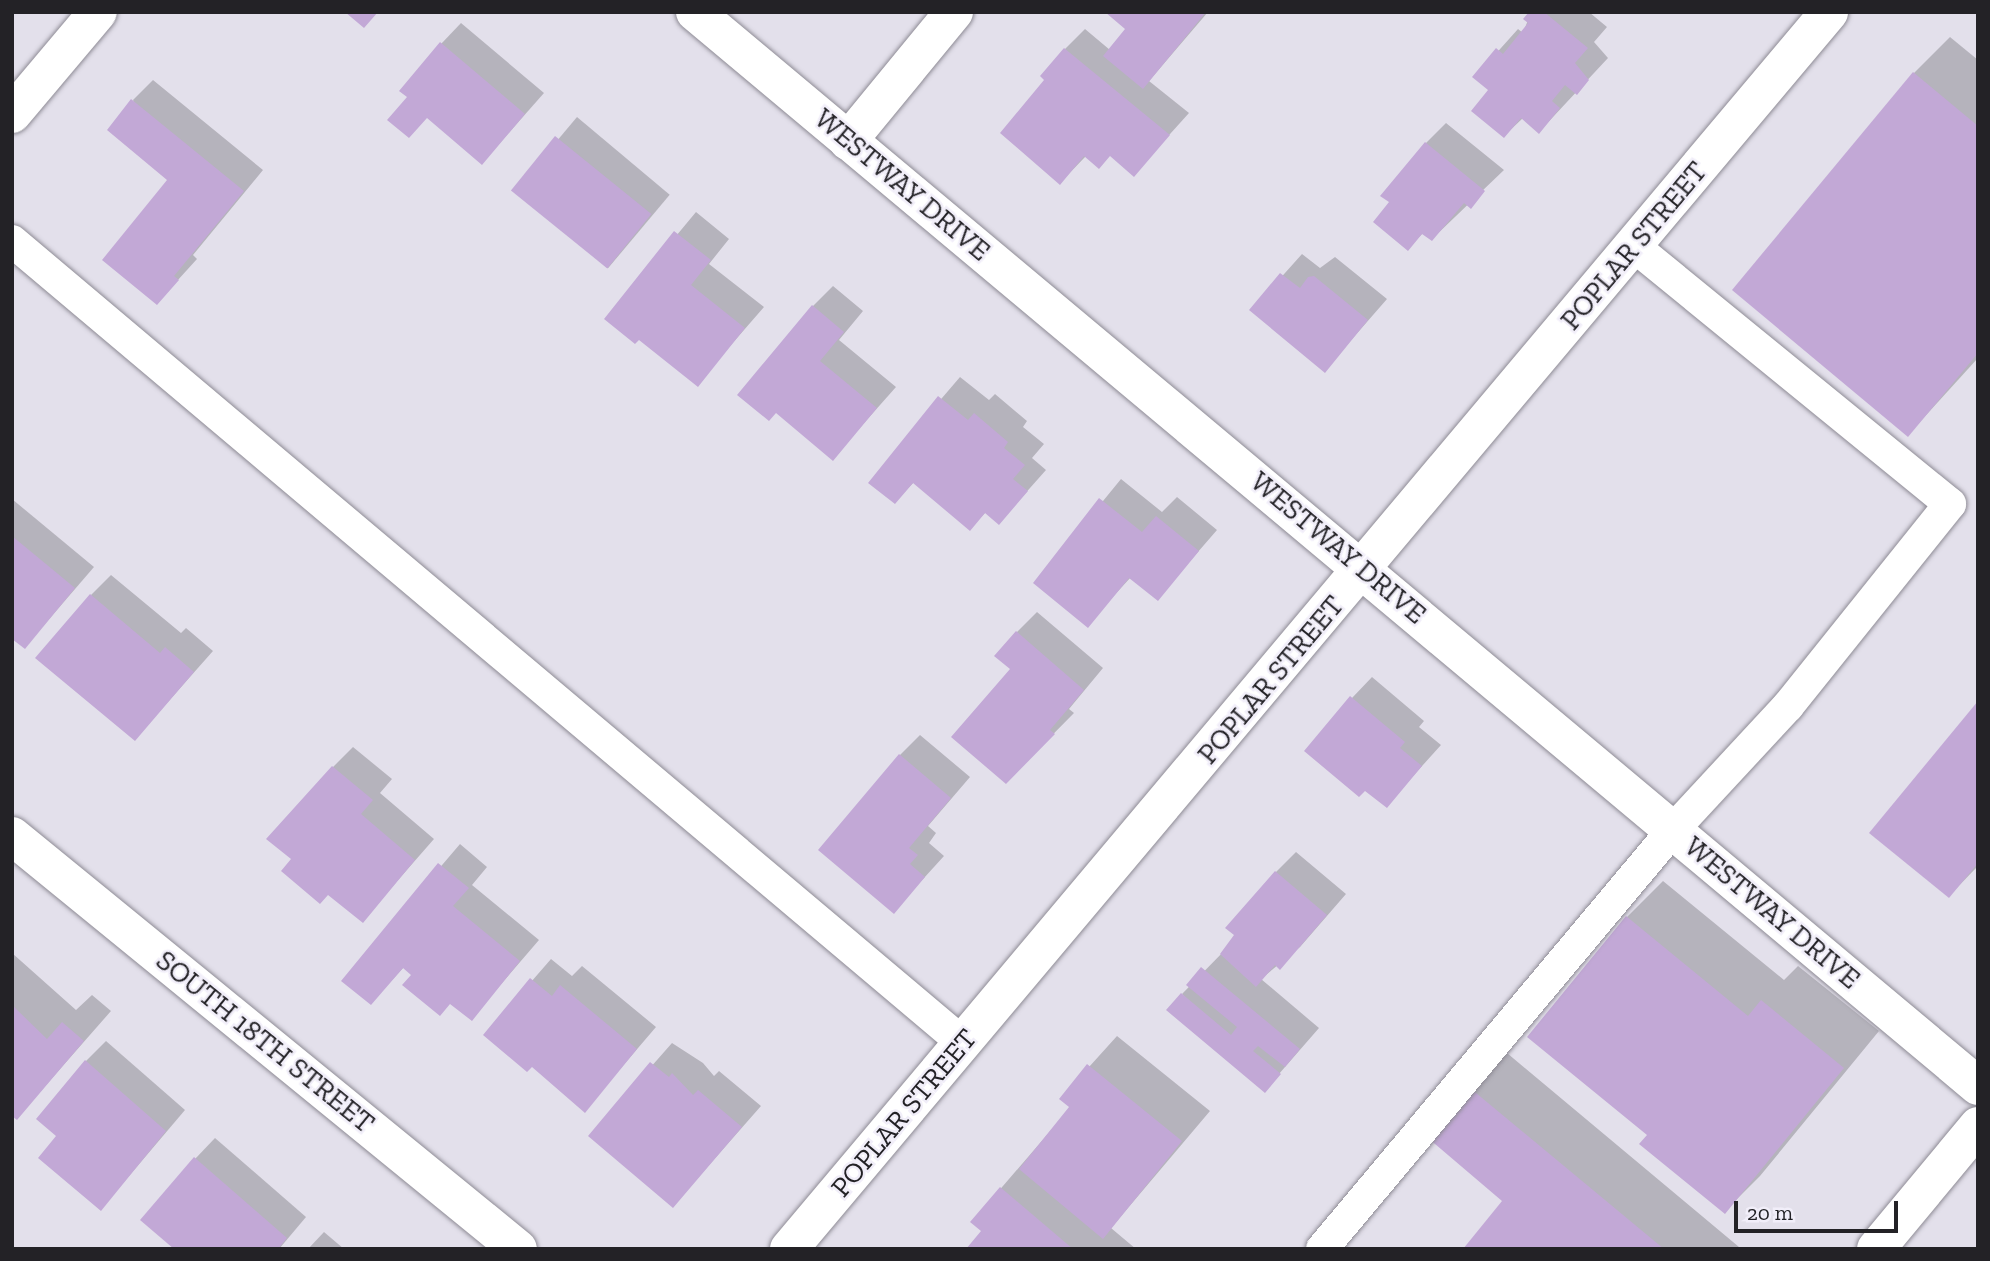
<!DOCTYPE html>
<style>
body{margin:0}
#map{position:relative;width:1990px;height:1261px;overflow:hidden;background:#e3e0eb;font-family:"Zilla Slab",serif}
div>[style]{position:absolute}
.shadow>*{inset:0;background:#0003;transform-origin:0 0}
.building>*{inset:0;background:#c2a8d6;transform-origin:0 0}
.roads{filter:drop-shadow(0 0 2px #8e8b95) drop-shadow(0 0 2px #8e8b95)}
.lane>*{height:32px;margin:-16px;padding:0 16px;transform-origin:16px;border-radius:16px;background:#fff}
.street>*{height:38px;margin:-19px;padding:0 19px;transform-origin:19px;border-radius:19px;background:#fff}
.secondary>*{height:38px;margin:-19px;padding:0 19px;transform-origin:19px;border-radius:19px;background:#fff}
span{translate:-50% -50%;white-space:nowrap;text-align:center;line-height:1.15;-webkit-text-stroke:5px #f1eef9;paint-order:stroke}
.street-label{font-size:28px;color:#232226}
.frame{position:absolute;inset:0;border:14px solid #232226;pointer-events:none}
.scale{position:absolute;left:1734px;top:1201px;width:164px;height:32px;box-sizing:border-box;border:4px solid #232226;border-top:0;padding-left:9px;font-size:21px;line-height:24px;white-space:nowrap;color:#232226;-webkit-text-stroke:5px #f1eef9;paint-order:stroke}
</style>
<div id="map">
<div class="shadow">
<i style="clip-path:polygon(1108px 12px,1208px 12px,1149px 81px,1189px 113px,1134px 174px,1111px 155px,1086px 156px,1060px 183px,1047px 79px,1065px 49px,1085px 29px,1110px 50px,1128px 29px)"></i>
<i style="clip-path:polygon(1531px 12px,1589px 12px,1607px 27px,1594px 42px,1608px 58px,1539px 132px,1523px 118px,1504px 136px,1491px 89px,1475px 77px,1518px 29px,1523px 33px)"></i>
<i style="clip-path:polygon(461px 23px,544px 93px,482px 163px,409px 97px,441px 44px)"></i>
<i style="clip-path:polygon(1950px 37px,1978px 60px,1978px 358px,1908px 435px,1734px 290px,1914px 73px)"></i>
<i style="clip-path:polygon(153px 80px,263px 170px,193px 255px,197px 259px,157px 303px,170px 179px,133px 100px)"></i>
<i style="left:577px;top:117px;width:121px;height:96px;rotate:40deg"></i>
<i style="clip-path:polygon(1446px 123px,1504px 170px,1432px 239px,1423px 233px,1408px 248px,1426px 143px)"></i>
<i style="clip-path:polygon(696px 212px,729px 239px,709px 264px,764px 307px,697px 384px,639px 337px,607px 319px)"></i>
<i style="clip-path:polygon(1302px 254px,1320px 268px,1335px 257px,1387px 299px,1325px 370px,1252px 310px)"></i>
<i style="clip-path:polygon(833px 286px,863px 311px,839px 340px,896px 387px,833px 458px,777px 411px,813px 306px)"></i>
<i style="clip-path:polygon(960px 377px,989px 400px,995px 394px,1027px 421px,1023px 427px,1044px 444px,1032px 458px,1046px 470px,999px 523px,986px 512px,970px 528px,914px 482px,895px 502px,870px 482px)"></i>
<i style="clip-path:polygon(1121px 479px,1162px 512px,1177px 497px,1217px 530px,1158px 598px,1131px 577px,1087px 625px,1036px 583px)"></i>
<i style="clip-path:polygon(12px 499px,94px 567px,25px 647px,12px 637px)"></i>
<i style="clip-path:polygon(111px 575px,181px 633px,186px 628px,213px 651px,135px 739px,91px 595px)"></i>
<i style="clip-path:polygon(1037px 612px,1103px 668px,1069px 709px,1074px 713px,1006px 782px,1017px 632px)"></i>
<i style="clip-path:polygon(1372px 677px,1424px 721px,1419px 727px,1441px 745px,1386px 806px,1352px 698px)"></i>
<i style="clip-path:polygon(1978px 704px,1977px 867px,1949px 896px)"></i>
<i style="clip-path:polygon(920px 735px,970px 777px,928px 826px,936px 833px,929px 843px,944px 856px,894px 911px,900px 755px)"></i>
<i style="clip-path:polygon(353px 747px,392px 779px,380px 793px,434px 839px,363px 920px,294px 859px,333px 767px)"></i>
<i style="clip-path:polygon(460px 844px,487px 867px,472px 885px,539px 940px,471px 1019px,404px 967px,371px 1003px,344px 980px)"></i>
<i style="clip-path:polygon(1296px 852px,1346px 894px,1300px 947px,1261px 979px,1319px 1028px,1265px 1090px,1182px 994px,1225px 950px,1276px 872px)"></i>
<i style="clip-path:polygon(1663px 881px,1784px 980px,1798px 966px,1879px 1031px,1760px 1176px,1725px 1211px,1649px 1135px,1529px 1037px,1627px 917px)"></i>
<i style="clip-path:polygon(12px 953px,76px 1010px,92px 995px,111px 1011px,17px 1118px,12px 1114px)"></i>
<i style="clip-path:polygon(551px 959px,572px 976px,582px 966px,656px 1027px,585px 1110px,532px 1065px,485px 1035px)"></i>
<i style="clip-path:polygon(1117px 1036px,1210px 1111px,1111px 1228px,1136px 1249px,968px 1249px,983px 1231px,972px 1222px,1071px 1107px,1061px 1098px)"></i>
<i style="clip-path:polygon(106px 1041px,185px 1110px,101px 1209px,58px 1136px,86px 1061px)"></i>
<i style="clip-path:polygon(672px 1043px,703px 1063px,714px 1076px,719px 1071px,761px 1106px,673px 1206px,590px 1136px)"></i>
<i style="clip-path:polygon(1507px 1053px,1739px 1247px,1737px 1249px,1465px 1249px,1505px 1200px,1472px 1089px)"></i>
<i style="clip-path:polygon(215px 1138px,306px 1217px,279px 1249px,176px 1249px,195px 1159px)"></i>
<i style="clip-path:polygon(324px 1232px,344px 1249px,308px 1249px)"></i>
</div>
<div class="building">
<i style="clip-path:polygon(345px 12px,378px 12px,364px 28px)"></i>
<i style="clip-path:polygon(1105px 12px,1206px 12px,1143px 89px,1103px 56px,1125px 29px)"></i>
<i style="clip-path:polygon(1529px 12px,1544px 12px,1588px 48px,1575px 63px,1589px 80px,1577px 95px,1565px 85px,1552px 101px,1560px 108px,1539px 134px,1521px 118px,1504px 138px,1471px 111px,1488px 90px,1472px 77px,1496px 48px,1503px 54px,1528px 23px,1523px 19px)"></i>
<i style="clip-path:polygon(440px 42px,525px 114px,482px 165px,427px 118px,409px 138px,387px 120px,407px 97px,399px 91px)"></i>
<i style="clip-path:polygon(1064px 48px,1170px 135px,1134px 177px,1110px 156px,1099px 169px,1084px 156px,1060px 185px,1000px 133px,1044px 80px,1040px 76px)"></i>
<i style="clip-path:polygon(1913px 72px,1978px 126px,1978px 353px,1908px 437px,1732px 290px)"></i>
<i style="clip-path:polygon(131px 99px,244px 191px,174px 276px,179px 280px,157px 305px,102px 260px,167px 180px,107px 130px)"></i>
<i style="left:555px;top:136px;width:124px;height:70px;rotate:39deg"></i>
<i style="clip-path:polygon(1425px 142px,1485px 191px,1471px 209px,1464px 203px,1432px 241px,1422px 234px,1408px 251px,1373px 222px,1389px 202px,1380px 196px)"></i>
<i style="clip-path:polygon(674px 231px,711px 260px,691px 285px,745px 328px,698px 387px,639px 340px,635px 344px,604px 319px)"></i>
<i style="clip-path:polygon(1280px 273px,1300px 288px,1308px 277px,1314px 276px,1368px 320px,1325px 373px,1249px 310px)"></i>
<i style="clip-path:polygon(812px 305px,844px 332px,820px 361px,877px 408px,833px 461px,776px 413px,769px 421px,737px 395px)"></i>
<i style="clip-path:polygon(938px 396px,968px 420px,974px 413px,1008px 442px,1004px 448px,1025px 465px,1013px 479px,1028px 491px,999px 525px,985px 513px,970px 531px,913px 483px,895px 504px,868px 483px)"></i>
<i style="clip-path:polygon(1099px 498px,1142px 532px,1156px 516px,1199px 551px,1158px 601px,1129px 578px,1088px 628px,1033px 583px)"></i>
<i style="clip-path:polygon(12px 536px,75px 588px,25px 649px,12px 639px)"></i>
<i style="clip-path:polygon(90px 594px,160px 653px,165px 647px,194px 672px,135px 741px,35px 658px)"></i>
<i style="clip-path:polygon(1016px 631px,1084px 690px,1050px 730px,1055px 734px,1006px 784px,951px 737px,1010px 669px,994px 656px)"></i>
<i style="clip-path:polygon(1350px 696px,1405px 742px,1400px 748px,1422px 766px,1387px 808px,1365px 791px,1359px 797px,1304px 751px)"></i>
<i style="clip-path:polygon(1978px 701px,1978px 863px,1949px 898px,1869px 833px)"></i>
<i style="clip-path:polygon(899px 754px,951px 798px,909px 848px,918px 855px,910px 864px,925px 877px,894px 914px,818px 850px)"></i>
<i style="clip-path:polygon(332px 766px,373px 800px,361px 814px,415px 860px,363px 923px,328px 895px,320px 904px,281px 871px,291px 859px,266px 839px)"></i>
<i style="clip-path:polygon(438px 863px,469px 888px,453px 906px,520px 961px,472px 1021px,450px 1004px,440px 1016px,402px 985px,411px 975px,403px 968px,371px 1005px,341px 981px)"></i>
<i style="clip-path:polygon(1275px 871px,1327px 915px,1280px 970px,1275px 965px,1256px 987px,1220px 954px,1234px 935px,1225px 928px)"></i>
<i style="clip-path:polygon(1626px 916px,1748px 1016px,1761px 1000px,1844px 1068px,1725px 1214px,1639px 1144px,1647px 1135px,1527px 1037px)"></i>
<i style="clip-path:polygon(1201px 967px,1300px 1049px,1285px 1067px,1258px 1046px,1253px 1051px,1281px 1074px,1265px 1093px,1166px 1010px,1181px 993px,1231px 1035px,1237px 1027px,1186px 985px)"></i>
<i style="clip-path:polygon(530px 978px,552px 996px,560px 985px,637px 1049px,585px 1113px,532px 1067px,527px 1072px,483px 1035px)"></i>
<i style="clip-path:polygon(12px 1005px,47px 1039px,62px 1022px,84px 1041px,17px 1120px,12px 1116px)"></i>
<i style="clip-path:polygon(85px 1060px,166px 1131px,101px 1211px,38px 1158px,56px 1136px,36px 1119px)"></i>
<i style="clip-path:polygon(650px 1062px,669px 1077px,672px 1073px,693px 1095px,698px 1090px,742px 1127px,673px 1208px,588px 1136px)"></i>
<i style="clip-path:polygon(1087px 1064px,1182px 1141px,1103px 1239px,1019px 1169px,1069px 1107px,1059px 1099px)"></i>
<i style="clip-path:polygon(1470px 1088px,1664px 1249px,1463px 1249px,1502px 1201px,1428px 1138px)"></i>
<i style="clip-path:polygon(194px 1157px,287px 1238px,278px 1249px,174px 1249px,140px 1220px)"></i>
<i style="clip-path:polygon(1000px 1187px,1073px 1249px,966px 1249px,981px 1231px,970px 1222px)"></i>
</div>
<div class="roads">
<div class="lane">
<i style="left:12px;top:241px;width:1244px;rotate:40.14deg"></i>
<i style="left:1322px;top:1249px;width:547px;rotate:-50.05deg"></i>
<i style="left:1673px;top:830px;width:169px;rotate:-47.2deg"></i>
<i style="left:1788px;top:706px;width:259px;rotate:-51.3deg"></i>
<i style="left:1950px;top:504px;width:408px;rotate:-140.8deg"></i>
</div>
<div class="street">
<i style="left:695px;top:12px;width:1673px;rotate:39.93deg"></i>
<i style="left:12px;top:114px;width:133px;rotate:-49.9deg"></i>
<i style="left:848px;top:141px;width:167px;rotate:-50.6deg"></i>
<i style="left:12px;top:836px;width:653px;rotate:39.22deg"></i>
<i style="left:789px;top:1249px;width:1616px;rotate:-49.94deg"></i>
</div>
<div class="secondary">
<i style="left:1876px;top:1249px;width:160px;rotate:-50.3deg"></i>
</div>
</div>
<div class="street-label">
<span style="left:902px;top:185px;rotate:40deg">WESTWAY DRIVE</span>
<span style="left:1634px;top:246px;rotate:-50deg">POPLAR STREET</span>
<span style="left:1338px;top:548px;rotate:40deg">WESTWAY DRIVE</span>
<span style="left:1271px;top:680px;rotate:-50deg">POPLAR STREET</span>
<span style="left:1772px;top:913px;rotate:40deg">WESTWAY DRIVE</span>
<span style="left:265px;top:1042px;rotate:39deg">SOUTH 18TH STREET</span>
<span style="left:904px;top:1113px;rotate:-50deg">POPLAR STREET</span>
</div>
<div class="frame"></div>
<div class="scale">20 m</div>
</div>
